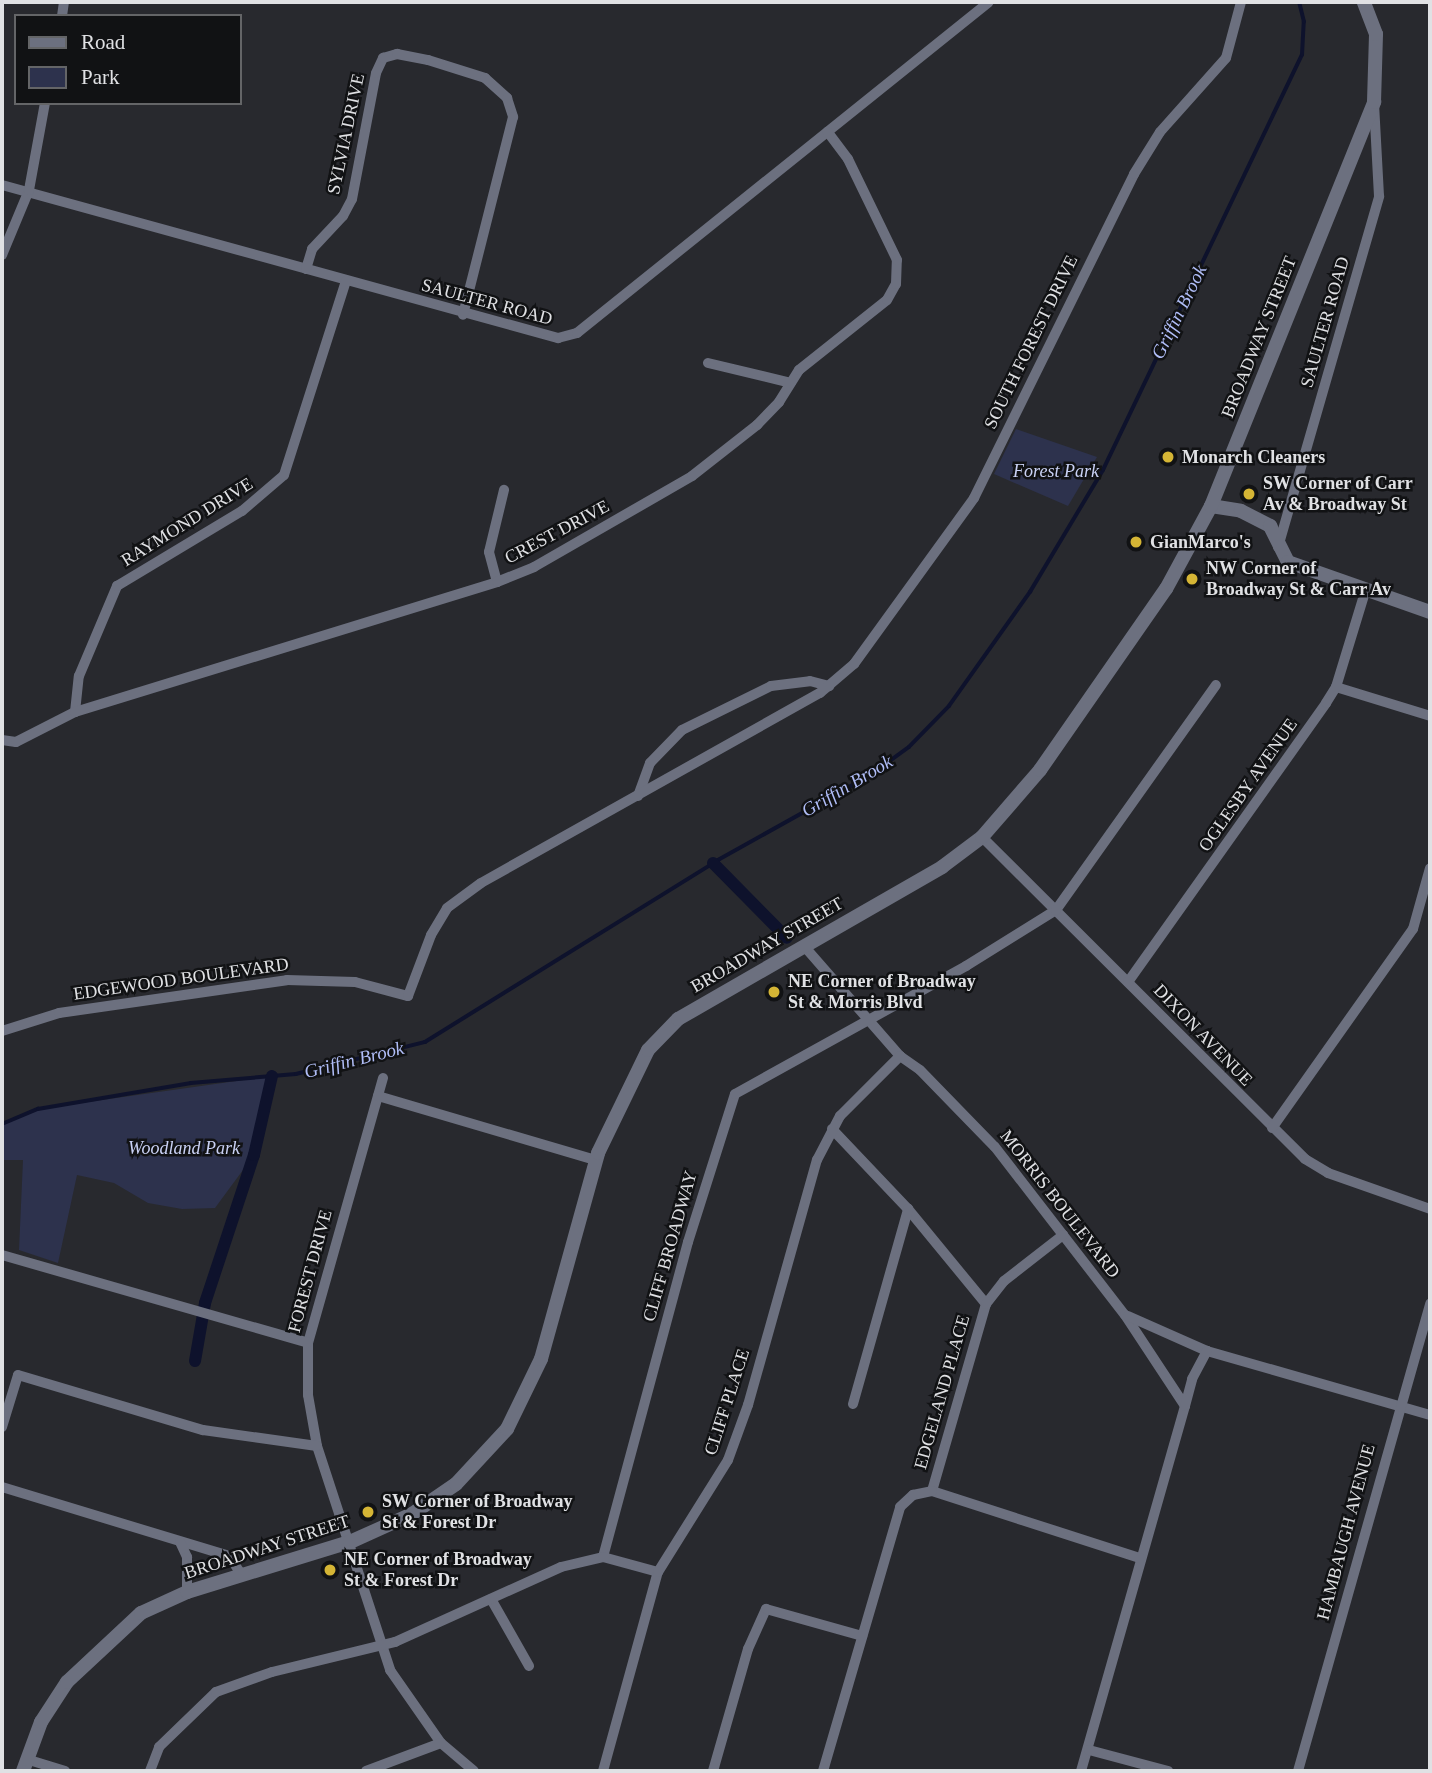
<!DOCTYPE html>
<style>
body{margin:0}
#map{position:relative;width:1432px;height:1773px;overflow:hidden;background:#28292e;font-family:Georgia,serif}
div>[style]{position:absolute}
.green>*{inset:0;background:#2d324d}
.stream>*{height:3.5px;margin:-1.75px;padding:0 1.75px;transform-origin:1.75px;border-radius:1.75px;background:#0e122c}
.canal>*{height:12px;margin:-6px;padding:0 6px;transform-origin:6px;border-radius:6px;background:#0e122c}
.minor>*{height:10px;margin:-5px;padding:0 5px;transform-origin:5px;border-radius:5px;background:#6c707f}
.tertiary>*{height:14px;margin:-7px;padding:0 7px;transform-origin:7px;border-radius:7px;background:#6c707f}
.dots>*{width:19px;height:19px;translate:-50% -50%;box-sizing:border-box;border:4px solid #111214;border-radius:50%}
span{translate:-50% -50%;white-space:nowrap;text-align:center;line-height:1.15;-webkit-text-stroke:5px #111214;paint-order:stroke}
.street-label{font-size:18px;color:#e0e1e4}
.poi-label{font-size:18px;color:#e0e1e4;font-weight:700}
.left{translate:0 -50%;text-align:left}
.park-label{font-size:18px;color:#c9d1f4;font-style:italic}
.water-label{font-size:19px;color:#b0bdf7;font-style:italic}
.frame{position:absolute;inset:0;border:4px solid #e0e1e4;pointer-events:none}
.legend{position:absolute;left:14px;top:14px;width:228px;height:91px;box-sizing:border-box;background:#111214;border:2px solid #646567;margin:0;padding:9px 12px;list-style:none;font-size:21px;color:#e0e1e4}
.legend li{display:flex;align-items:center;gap:14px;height:35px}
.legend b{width:35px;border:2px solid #646567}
</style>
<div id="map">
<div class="green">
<i style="clip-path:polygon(1016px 429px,1097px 457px,1068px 506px,994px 474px)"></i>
<i style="clip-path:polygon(272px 1076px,254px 1155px,215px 1208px,182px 1209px,148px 1203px,114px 1183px,77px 1175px,58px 1263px,19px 1250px,23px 1160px,2px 1160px,2px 1124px,38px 1109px)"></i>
</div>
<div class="stream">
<i style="left:2px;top:1124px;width:39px;rotate:-23deg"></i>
<i style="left:38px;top:1109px;width:155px;rotate:-9.6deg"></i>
<i style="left:191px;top:1083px;width:105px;rotate:-4.9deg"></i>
<i style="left:296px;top:1074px;width:133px;rotate:-13.9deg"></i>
<i style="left:425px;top:1042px;width:345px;rotate:-31.8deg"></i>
<i style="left:718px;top:860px;width:173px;rotate:-29.1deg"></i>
<i style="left:869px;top:776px;width:49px;rotate:-35.9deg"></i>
<i style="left:909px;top:747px;width:57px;rotate:-45.7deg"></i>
<i style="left:949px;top:706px;width:140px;rotate:-54.6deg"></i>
<i style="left:1030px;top:592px;width:142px;rotate:-59.1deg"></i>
<i style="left:1103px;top:470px;width:460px;rotate:-64.4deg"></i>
<i style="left:1302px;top:55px;width:33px;rotate:-87deg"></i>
<i style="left:1304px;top:22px;width:21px;rotate:-104deg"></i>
</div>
<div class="canal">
<i style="left:713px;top:863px;width:105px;rotate:45.4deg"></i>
<i style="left:195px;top:1361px;width:59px;rotate:-80.2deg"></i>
<i style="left:205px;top:1303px;width:156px;rotate:-71.7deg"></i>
<i style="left:254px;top:1155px;width:81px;rotate:-77.2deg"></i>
</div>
<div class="minor">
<i style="left:62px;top:16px;width:14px;rotate:-82deg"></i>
<i style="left:2px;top:185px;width:577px;rotate:15.39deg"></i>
<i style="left:558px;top:338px;width:20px;rotate:-15deg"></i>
<i style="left:577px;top:333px;width:528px;rotate:-38.78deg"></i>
<i style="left:2px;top:255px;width:70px;rotate:-67.4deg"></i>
<i style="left:29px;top:190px;width:88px;rotate:-79.6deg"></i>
<i style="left:306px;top:269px;width:21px;rotate:-73deg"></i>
<i style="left:312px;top:249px;width:45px;rotate:-46.8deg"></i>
<i style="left:343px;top:216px;width:19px;rotate:-62deg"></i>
<i style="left:352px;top:199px;width:128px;rotate:-79.2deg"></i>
<i style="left:376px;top:73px;width:17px;rotate:-65deg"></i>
<i style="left:383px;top:58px;width:15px;rotate:-16deg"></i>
<i style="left:397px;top:54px;width:32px;rotate:11deg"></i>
<i style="left:428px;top:60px;width:60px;rotate:17.5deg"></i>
<i style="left:485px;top:78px;width:30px;rotate:42deg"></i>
<i style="left:507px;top:98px;width:20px;rotate:72deg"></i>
<i style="left:513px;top:117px;width:204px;rotate:104.2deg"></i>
<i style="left:708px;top:363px;width:85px;rotate:13.5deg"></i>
<i style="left:1278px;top:547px;width:365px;rotate:-73.9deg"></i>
<i style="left:1379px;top:196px;width:91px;rotate:-93.1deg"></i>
<i style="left:497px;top:582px;width:31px;rotate:-105deg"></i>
<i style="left:489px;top:552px;width:64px;rotate:-76.4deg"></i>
<i style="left:1336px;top:687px;width:98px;rotate:17.1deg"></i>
<i style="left:75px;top:712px;width:36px;rotate:-84deg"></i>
<i style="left:79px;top:676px;width:98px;rotate:-67.1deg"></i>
<i style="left:117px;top:586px;width:146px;rotate:-31deg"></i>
<i style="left:242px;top:511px;width:55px;rotate:-40.6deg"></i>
<i style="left:284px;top:475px;width:204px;rotate:-72.3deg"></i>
<i style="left:2px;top:740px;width:14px;rotate:8deg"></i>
<i style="left:16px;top:742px;width:66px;rotate:-27deg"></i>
<i style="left:75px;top:712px;width:442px;rotate:-17.1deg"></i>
<i style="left:497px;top:582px;width:40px;rotate:-22deg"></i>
<i style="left:534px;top:567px;width:182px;rotate:-29.9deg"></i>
<i style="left:692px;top:476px;width:83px;rotate:-38.1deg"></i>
<i style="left:757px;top:425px;width:32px;rotate:-46deg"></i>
<i style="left:779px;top:402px;width:38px;rotate:-58deg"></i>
<i style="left:799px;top:370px;width:112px;rotate:-38.5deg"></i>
<i style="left:887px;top:300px;width:18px;rotate:-61deg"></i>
<i style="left:896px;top:284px;width:24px;rotate:-88deg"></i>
<i style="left:897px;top:260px;width:112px;rotate:-115.9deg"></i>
<i style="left:848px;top:159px;width:34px;rotate:-127deg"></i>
<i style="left:638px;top:796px;width:35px;rotate:-70deg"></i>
<i style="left:650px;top:763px;width:46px;rotate:-45.9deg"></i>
<i style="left:682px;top:730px;width:99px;rotate:-26.3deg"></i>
<i style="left:771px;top:686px;width:39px;rotate:-7deg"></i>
<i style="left:810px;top:681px;width:20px;rotate:15deg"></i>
<i style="left:982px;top:837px;width:456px;rotate:44.9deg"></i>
<i style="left:1305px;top:1159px;width:27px;rotate:31deg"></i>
<i style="left:1328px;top:1173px;width:108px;rotate:19.4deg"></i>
<i style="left:804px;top:946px;width:146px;rotate:48.9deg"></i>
<i style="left:900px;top:1056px;width:24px;rotate:35deg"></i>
<i style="left:920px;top:1070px;width:107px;rotate:45.8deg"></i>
<i style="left:995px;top:1147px;width:212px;rotate:52.3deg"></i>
<i style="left:1125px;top:1315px;width:109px;rotate:56.6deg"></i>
<i style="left:1185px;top:1406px;width:380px;rotate:105.9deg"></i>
<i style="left:1128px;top:982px;width:342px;rotate:-54.6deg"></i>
<i style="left:1326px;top:703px;width:19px;rotate:-58deg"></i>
<i style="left:1336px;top:687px;width:99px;rotate:-73deg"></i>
<i style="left:2px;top:1031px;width:60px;rotate:-17.5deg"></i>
<i style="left:59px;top:1013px;width:230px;rotate:-8.2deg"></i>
<i style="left:287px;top:980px;width:68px;rotate:1.7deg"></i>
<i style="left:355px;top:982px;width:55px;rotate:14.8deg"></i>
<i style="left:408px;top:996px;width:65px;rotate:-69.3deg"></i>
<i style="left:431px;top:935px;width:31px;rotate:-59deg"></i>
<i style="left:447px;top:908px;width:42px;rotate:-36.3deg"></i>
<i style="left:481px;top:883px;width:389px;rotate:-29.3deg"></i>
<i style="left:820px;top:693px;width:45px;rotate:-40.5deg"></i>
<i style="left:854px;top:664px;width:205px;rotate:-54.1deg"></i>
<i style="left:974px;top:498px;width:361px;rotate:-63.7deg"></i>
<i style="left:1134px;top:174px;width:49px;rotate:-58.2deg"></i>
<i style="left:1160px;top:132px;width:99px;rotate:-48.3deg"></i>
<i style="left:1226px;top:58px;width:58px;rotate:-75deg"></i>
<i style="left:383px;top:1078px;width:275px;rotate:105.8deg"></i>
<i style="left:308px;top:1343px;width:52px;rotate:90deg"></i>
<i style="left:308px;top:1395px;width:52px;rotate:80deg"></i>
<i style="left:317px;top:1446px;width:236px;rotate:71.9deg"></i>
<i style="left:390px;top:1670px;width:89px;rotate:55.1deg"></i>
<i style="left:441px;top:1743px;width:43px;rotate:40.3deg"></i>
<i style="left:378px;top:1096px;width:227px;rotate:16.4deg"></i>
<i style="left:1272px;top:1128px;width:244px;rotate:-54.7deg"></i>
<i style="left:1413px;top:929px;width:63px;rotate:-74.4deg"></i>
<i style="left:832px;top:1129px;width:110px;rotate:46.5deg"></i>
<i style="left:908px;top:1209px;width:123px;rotate:50.6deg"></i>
<i style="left:2px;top:1255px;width:318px;rotate:16deg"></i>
<i style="left:1128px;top:1316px;width:86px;rotate:23.9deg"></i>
<i style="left:1207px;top:1351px;width:232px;rotate:16deg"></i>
<i style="left:853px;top:1404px;width:203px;rotate:-74.2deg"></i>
<i style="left:1185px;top:1406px;width:28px;rotate:-75deg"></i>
<i style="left:1192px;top:1379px;width:32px;rotate:-62deg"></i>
<i style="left:2px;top:1427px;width:54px;rotate:-72.9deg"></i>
<i style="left:18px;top:1375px;width:193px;rotate:16.6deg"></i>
<i style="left:203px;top:1430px;width:115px;rotate:8deg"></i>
<i style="left:2px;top:1487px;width:237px;rotate:16.9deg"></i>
<i style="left:229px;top:1556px;width:22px;rotate:56deg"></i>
<i style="left:932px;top:1491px;width:195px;rotate:-73.9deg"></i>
<i style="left:986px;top:1304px;width:29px;rotate:-52deg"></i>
<i style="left:1004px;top:1281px;width:75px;rotate:-37.9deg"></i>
<i style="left:932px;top:1491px;width:219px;rotate:17.9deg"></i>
<i style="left:180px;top:1542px;width:17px;rotate:65deg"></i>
<i style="left:187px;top:1557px;width:35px;rotate:90deg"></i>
<i style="left:603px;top:1557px;width:326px;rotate:-74.9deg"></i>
<i style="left:688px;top:1242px;width:155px;rotate:-72.4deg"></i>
<i style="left:735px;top:1094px;width:264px;rotate:-29deg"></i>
<i style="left:966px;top:966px;width:106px;rotate:-31.9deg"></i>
<i style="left:1056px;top:910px;width:276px;rotate:-54.6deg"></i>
<i style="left:491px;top:1599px;width:77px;rotate:60.4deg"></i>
<i style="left:1089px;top:1750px;width:82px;rotate:14.9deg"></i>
<i style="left:26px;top:1759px;width:41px;rotate:17.1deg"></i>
<i style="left:150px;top:1771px;width:26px;rotate:-69deg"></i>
<i style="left:159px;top:1747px;width:79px;rotate:-44deg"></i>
<i style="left:216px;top:1692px;width:59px;rotate:-19.7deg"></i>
<i style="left:272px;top:1672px;width:127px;rotate:-13.7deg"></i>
<i style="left:395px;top:1642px;width:182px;rotate:-24.3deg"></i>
<i style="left:561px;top:1567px;width:43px;rotate:-13.4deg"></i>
<i style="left:603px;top:1557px;width:57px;rotate:15.3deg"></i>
<i style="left:366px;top:1771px;width:80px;rotate:-20.5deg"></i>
<i style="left:603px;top:1771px;width:206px;rotate:-74.6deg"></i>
<i style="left:658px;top:1572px;width:132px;rotate:-58deg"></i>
<i style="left:728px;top:1460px;width:59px;rotate:-70deg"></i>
<i style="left:748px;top:1405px;width:255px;rotate:-74.3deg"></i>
<i style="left:817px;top:1160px;width:50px;rotate:-62.4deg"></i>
<i style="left:840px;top:1116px;width:85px;rotate:-45deg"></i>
<i style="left:713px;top:1771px;width:127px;rotate:-74deg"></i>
<i style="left:748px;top:1649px;width:44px;rotate:-65.8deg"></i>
<i style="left:766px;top:1609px;width:100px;rotate:15.7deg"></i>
<i style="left:823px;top:1771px;width:275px;rotate:-73.7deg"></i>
<i style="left:900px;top:1507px;width:18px;rotate:-43deg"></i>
<i style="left:913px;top:1495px;width:19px;rotate:-12deg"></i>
<i style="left:1298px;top:1771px;width:486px;rotate:-74.2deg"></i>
</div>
<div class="tertiary">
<i style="left:1211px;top:506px;width:30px;rotate:9deg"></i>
<i style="left:1241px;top:511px;width:33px;rotate:27deg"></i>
<i style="left:1270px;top:526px;width:40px;rotate:63.4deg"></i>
<i style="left:1288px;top:562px;width:151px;rotate:19.4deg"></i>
<i style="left:23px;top:1771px;width:52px;rotate:-69.8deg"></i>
<i style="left:41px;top:1722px;width:48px;rotate:-57deg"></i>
<i style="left:67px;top:1682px;width:101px;rotate:-43deg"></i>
<i style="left:141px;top:1613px;width:51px;rotate:-24.5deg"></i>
<i style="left:187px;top:1592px;width:170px;rotate:-17.1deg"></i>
<i style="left:350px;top:1542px;width:68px;rotate:-24.3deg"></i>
<i style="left:412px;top:1514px;width:53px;rotate:-34.3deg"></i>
<i style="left:456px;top:1484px;width:75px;rotate:-47.2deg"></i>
<i style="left:507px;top:1429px;width:78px;rotate:-64.1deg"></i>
<i style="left:541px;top:1359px;width:214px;rotate:-74.5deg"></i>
<i style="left:598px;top:1153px;width:114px;rotate:-64.1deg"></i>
<i style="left:648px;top:1050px;width:43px;rotate:-45.9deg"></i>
<i style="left:678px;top:1019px;width:305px;rotate:-29.9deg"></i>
<i style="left:942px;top:867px;width:50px;rotate:-36.9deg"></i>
<i style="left:982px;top:837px;width:89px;rotate:-49.1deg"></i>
<i style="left:1040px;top:770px;width:221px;rotate:-55.2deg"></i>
<i style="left:1166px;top:589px;width:94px;rotate:-61.5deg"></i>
<i style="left:1211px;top:506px;width:436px;rotate:-68deg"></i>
<i style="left:1374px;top:102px;width:68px;rotate:-88.3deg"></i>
<i style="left:1376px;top:34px;width:34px;rotate:-111deg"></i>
</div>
<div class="dots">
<i style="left:1168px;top:457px;background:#d5b535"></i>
<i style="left:1249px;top:494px;background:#d5b535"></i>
<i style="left:1136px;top:542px;background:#d5b535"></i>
<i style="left:1192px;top:579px;background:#d5b535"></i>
<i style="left:774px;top:992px;background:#d5b535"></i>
<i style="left:368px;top:1512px;background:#d5b535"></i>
<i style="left:330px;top:1570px;background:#d5b535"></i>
</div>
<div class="street-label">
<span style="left:346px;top:134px;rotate:-78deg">SYLVIA DRIVE</span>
<span style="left:487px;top:302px;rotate:15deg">SAULTER ROAD</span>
<span style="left:1325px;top:322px;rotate:-74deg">SAULTER ROAD</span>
<span style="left:1259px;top:337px;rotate:-68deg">BROADWAY STREET</span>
<span style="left:1031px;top:342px;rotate:-64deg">SOUTH FOREST DRIVE</span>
<span style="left:187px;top:522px;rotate:-32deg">RAYMOND DRIVE</span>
<span style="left:557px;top:532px;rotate:-28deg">CREST DRIVE</span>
<span style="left:1248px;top:785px;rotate:-55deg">OGLESBY AVENUE</span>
<span style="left:767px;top:945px;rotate:-30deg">BROADWAY STREET</span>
<span style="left:181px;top:979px;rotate:-8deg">EDGEWOOD BOULEVARD</span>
<span style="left:1203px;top:1035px;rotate:46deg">DIXON AVENUE</span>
<span style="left:1060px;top:1204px;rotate:52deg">MORRIS BOULEVARD</span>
<span style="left:670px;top:1246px;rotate:-74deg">CLIFF BROADWAY</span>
<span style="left:310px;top:1271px;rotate:-75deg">FOREST DRIVE</span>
<span style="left:942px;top:1392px;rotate:-74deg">EDGELAND PLACE</span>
<span style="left:727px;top:1402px;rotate:-72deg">CLIFF PLACE</span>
<span style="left:1346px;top:1532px;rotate:-75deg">HAMBAUGH AVENUE</span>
<span style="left:267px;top:1547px;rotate:-18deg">BROADWAY STREET</span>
</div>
<div class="poi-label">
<span class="left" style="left:1182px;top:457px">Monarch Cleaners</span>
<span class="left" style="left:1263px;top:494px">SW Corner of Carr<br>Av &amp; Broadway St</span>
<span class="left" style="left:1150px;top:542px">GianMarco's</span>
<span class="left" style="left:1206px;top:579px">NW Corner of<br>Broadway St &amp; Carr Av</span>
<span class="left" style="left:788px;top:992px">NE Corner of Broadway<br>St &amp; Morris Blvd</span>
<span class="left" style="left:382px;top:1512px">SW Corner of Broadway<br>St &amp; Forest Dr</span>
<span class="left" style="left:344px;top:1570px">NE Corner of Broadway<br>St &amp; Forest Dr</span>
</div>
<div class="park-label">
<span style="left:1056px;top:471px">Forest Park</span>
<span style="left:184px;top:1148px">Woodland Park</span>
</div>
<div class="water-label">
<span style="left:1179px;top:312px;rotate:-64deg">Griffin Brook</span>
<span style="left:847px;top:786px;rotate:-31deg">Griffin Brook</span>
<span style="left:354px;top:1060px;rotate:-14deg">Griffin Brook</span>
</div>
<div class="frame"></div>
<ul class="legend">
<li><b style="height:9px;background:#6c707f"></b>Road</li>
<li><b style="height:19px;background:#2d324d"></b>Park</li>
</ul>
</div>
